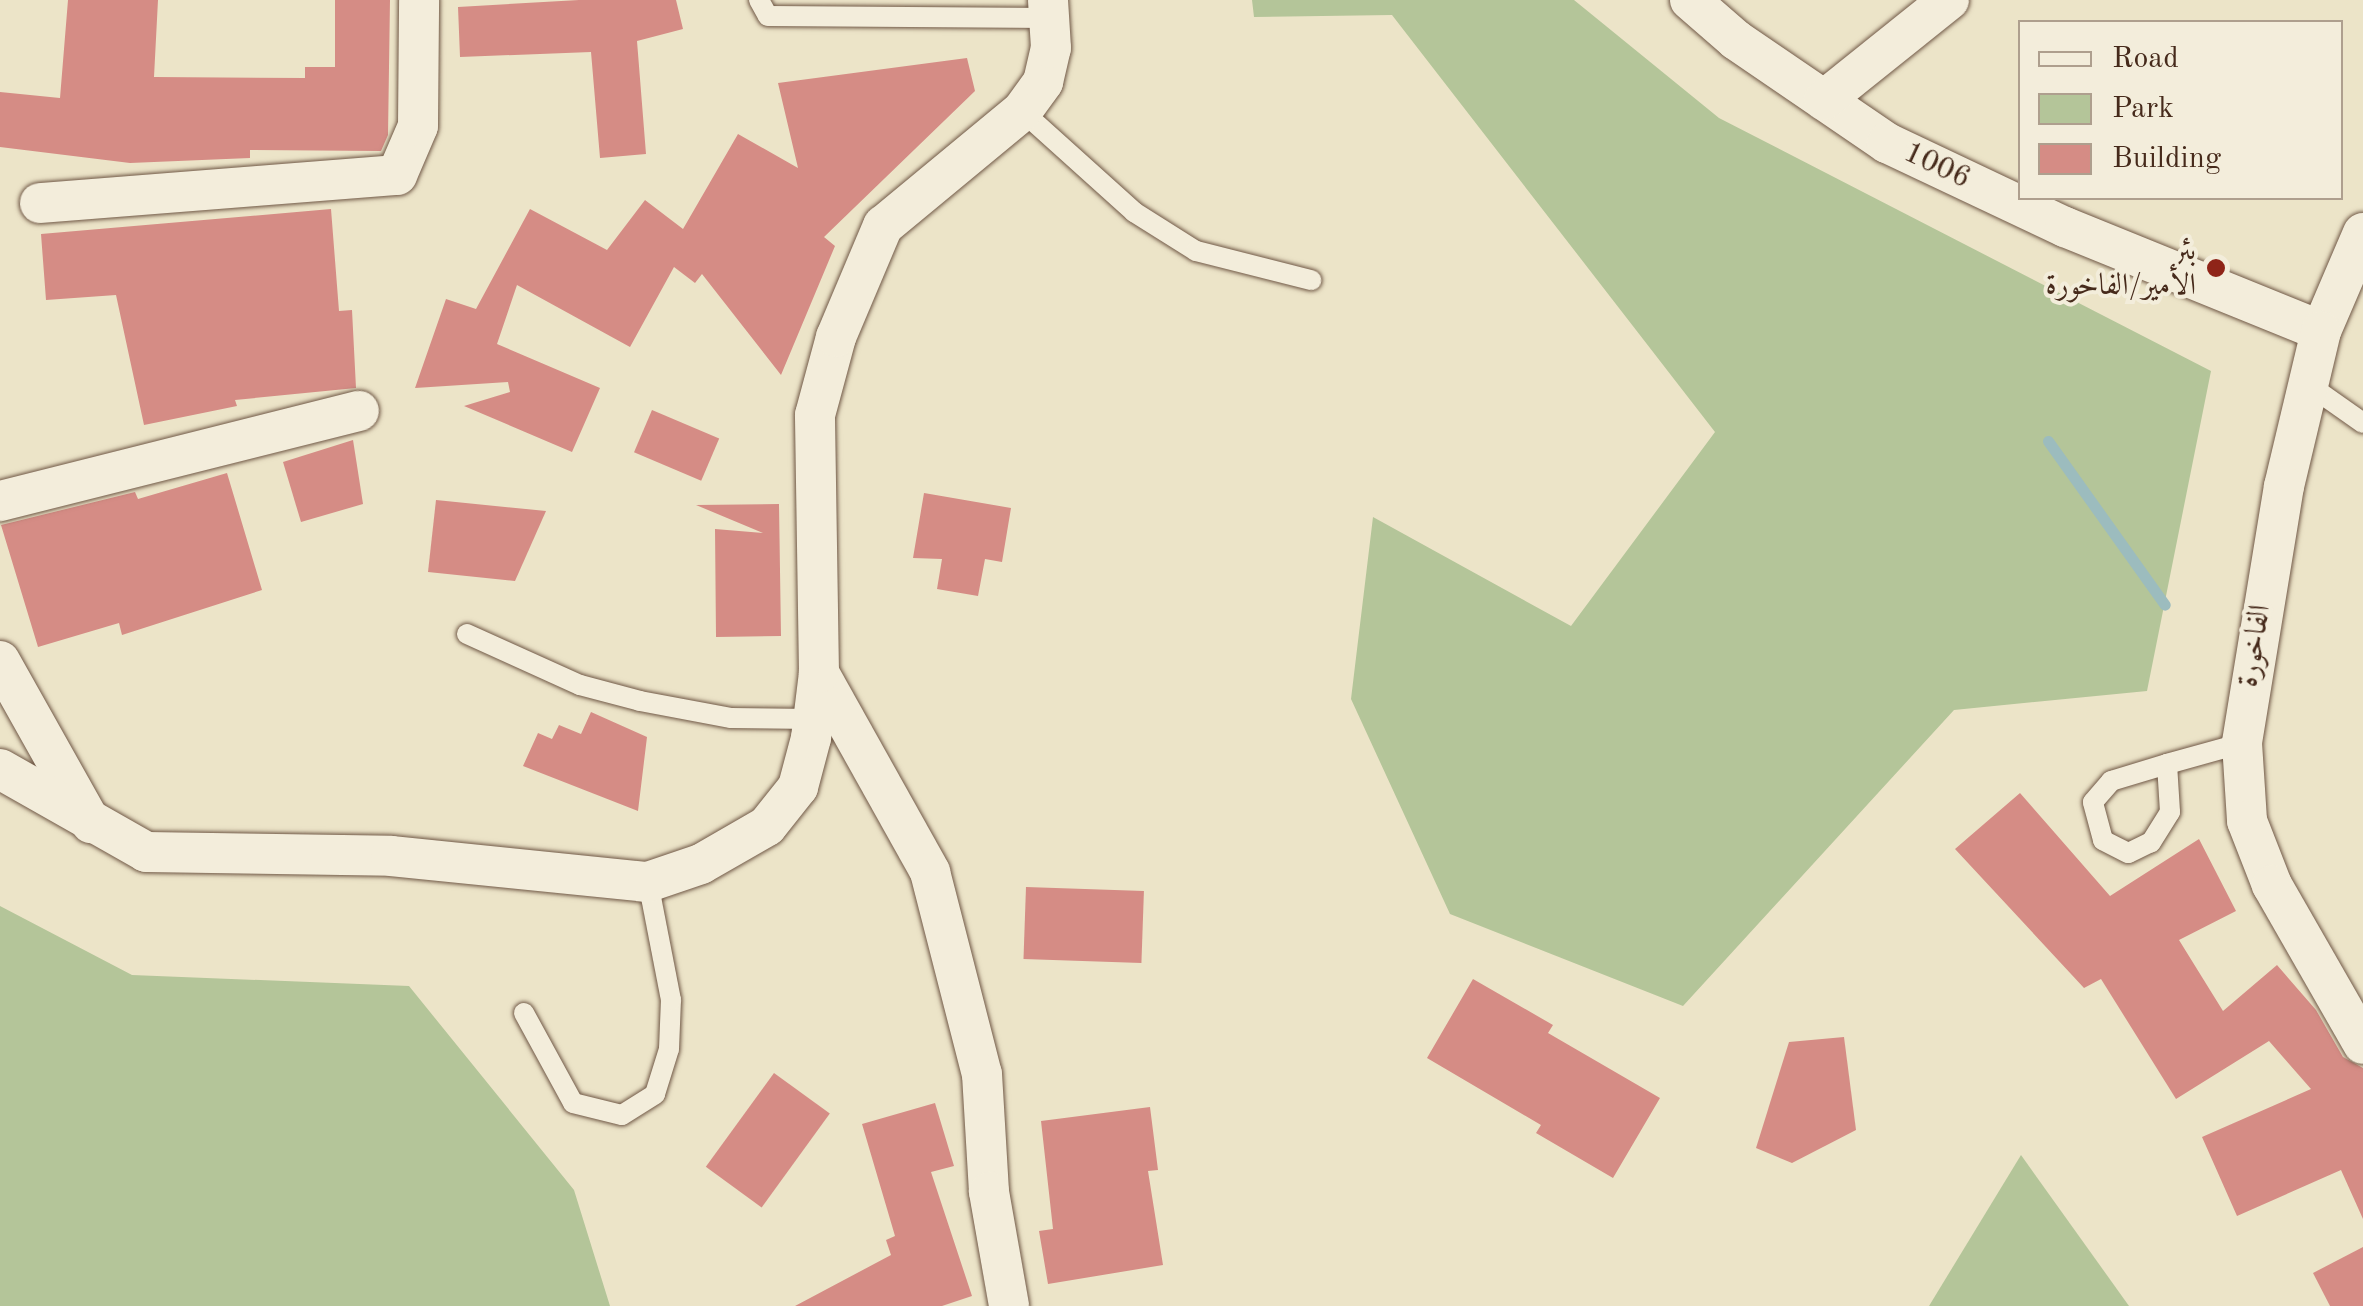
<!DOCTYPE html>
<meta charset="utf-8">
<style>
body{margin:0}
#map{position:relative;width:2363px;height:1306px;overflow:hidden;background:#ece4c8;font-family:"Old Standard TT",Amiri,serif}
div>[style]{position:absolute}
.green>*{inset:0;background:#b4c599}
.stream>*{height:11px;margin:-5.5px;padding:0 5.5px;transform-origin:5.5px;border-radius:5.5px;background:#9cbcbe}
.building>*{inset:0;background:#d58c85;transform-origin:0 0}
.roads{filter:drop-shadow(0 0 2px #705846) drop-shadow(0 0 2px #705846)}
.service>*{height:20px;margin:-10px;padding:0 10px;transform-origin:10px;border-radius:10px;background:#f3eddb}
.minor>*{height:40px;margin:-20px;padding:0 20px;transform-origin:20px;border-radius:20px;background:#f3eddb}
.dots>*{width:28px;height:28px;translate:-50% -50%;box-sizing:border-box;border:5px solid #f3eddb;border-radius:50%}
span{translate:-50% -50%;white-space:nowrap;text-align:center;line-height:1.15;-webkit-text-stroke:8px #f3eddb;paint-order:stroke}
.street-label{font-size:30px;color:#462a1b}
.poi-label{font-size:30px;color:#462a1b}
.right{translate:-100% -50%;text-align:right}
.legend{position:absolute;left:2018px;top:20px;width:325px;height:180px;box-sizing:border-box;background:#f3eddb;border:2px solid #ae9f8e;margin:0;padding:12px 18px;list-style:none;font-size:30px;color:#462a1b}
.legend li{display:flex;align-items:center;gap:20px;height:50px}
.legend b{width:50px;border:2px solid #ae9f8e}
</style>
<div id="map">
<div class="green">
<i style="clip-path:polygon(1252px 0,1574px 0,1719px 118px,2211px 371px,2147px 691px,1954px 710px,1683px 1006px,1450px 914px,1351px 699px,1373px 517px,1571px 626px,1715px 432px,1392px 15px,1254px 17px)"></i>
<i style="clip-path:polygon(0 906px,132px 975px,409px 986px,574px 1190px,610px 1306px,0 1306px)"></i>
<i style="clip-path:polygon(2021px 1155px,2129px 1306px,1929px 1306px)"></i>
</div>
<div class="stream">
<i style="left:2048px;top:441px;width:201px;rotate:54.5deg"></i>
</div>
<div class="building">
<i style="clip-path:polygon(68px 0,158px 0,154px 77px,305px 78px,305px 67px,335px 67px,335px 0,390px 0,388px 135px,381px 151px,250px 150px,250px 158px,130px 163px,0 147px,0 92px,60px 98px)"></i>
<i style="clip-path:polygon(579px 0,676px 0,683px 29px,637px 41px,646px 154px,600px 158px,591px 52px,460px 57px,458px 7px)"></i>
<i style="clip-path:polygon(967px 58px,975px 91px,824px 237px,835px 246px,781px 375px,702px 274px,695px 283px,674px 267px,630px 347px,517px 285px,497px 344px,600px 388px,572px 452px,464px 406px,510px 392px,508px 382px,415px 388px,446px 299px,476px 309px,530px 209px,607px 250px,645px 200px,683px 229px,738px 134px,798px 168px,778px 83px)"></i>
<i style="clip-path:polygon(331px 209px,339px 311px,352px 310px,356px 388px,235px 400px,237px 406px,144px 425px,116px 295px,46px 300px,41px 234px)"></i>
<i style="left:652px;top:410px;width:73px;height:46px;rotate:23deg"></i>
<i style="clip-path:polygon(353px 440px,363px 504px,301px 522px,283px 462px)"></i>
<i style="clip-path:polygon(227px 473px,262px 590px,122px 635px,119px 623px,38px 647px,1px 525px,135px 492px,138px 499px)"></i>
<i style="clip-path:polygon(924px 493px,1011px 508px,1002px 562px,985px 559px,978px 596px,937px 589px,942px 559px,913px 558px)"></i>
<i style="clip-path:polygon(436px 500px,546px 511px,515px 581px,428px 572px)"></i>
<i style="clip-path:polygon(779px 504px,781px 636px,716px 637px,715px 529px,763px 533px,696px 505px)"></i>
<i style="clip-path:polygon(591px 712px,647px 737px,638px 811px,523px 766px,538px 733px,552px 739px,559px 725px,581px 734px)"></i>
<i style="clip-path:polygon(2020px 793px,2110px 896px,2199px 839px,2236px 911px,2179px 940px,2223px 1011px,2277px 965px,2316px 1010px,2343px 1057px,2363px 1068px,2363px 1219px,2341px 1170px,2237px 1216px,2202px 1137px,2311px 1089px,2269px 1041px,2176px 1099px,2101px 979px,2084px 988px,1955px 849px)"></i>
<i style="left:1026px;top:887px;width:118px;height:72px;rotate:2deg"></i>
<i style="clip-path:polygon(1473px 979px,1553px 1025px,1548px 1033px,1660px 1098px,1613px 1178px,1536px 1133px,1541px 1125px,1427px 1058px)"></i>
<i style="clip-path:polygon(1844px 1037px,1856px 1130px,1792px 1163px,1756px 1148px,1789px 1042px)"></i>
<i style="left:774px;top:1073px;width:69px;height:116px;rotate:36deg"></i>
<i style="clip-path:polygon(935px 1103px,954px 1166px,931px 1172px,972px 1296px,942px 1306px,795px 1306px,891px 1255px,886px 1240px,895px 1236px,862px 1124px)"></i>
<i style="clip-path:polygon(1150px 1107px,1158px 1170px,1148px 1171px,1163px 1265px,1048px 1284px,1039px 1231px,1053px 1229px,1041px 1121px)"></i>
<i style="clip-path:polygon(2363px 1247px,2363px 1306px,2330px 1306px,2313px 1273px)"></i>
</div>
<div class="roads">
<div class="service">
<i style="left:759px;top:0;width:18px;rotate:61deg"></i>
<i style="left:768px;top:16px;width:281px;rotate:0.4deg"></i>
<i style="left:1022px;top:111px;width:151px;rotate:42deg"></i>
<i style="left:1134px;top:212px;width:73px;rotate:32.2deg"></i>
<i style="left:1196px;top:251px;width:119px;rotate:14.2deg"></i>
<i style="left:2309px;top:385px;width:66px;rotate:35.1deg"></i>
<i style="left:467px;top:634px;width:124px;rotate:24.3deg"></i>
<i style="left:580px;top:685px;width:62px;rotate:14.9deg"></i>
<i style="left:640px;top:701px;width:93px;rotate:10.6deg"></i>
<i style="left:731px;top:718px;width:82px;rotate:0.7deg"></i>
<i style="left:2167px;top:764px;width:48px;rotate:86.4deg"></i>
<i style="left:2170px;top:812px;width:36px;rotate:122deg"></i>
<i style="left:2151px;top:842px;width:25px;rotate:154deg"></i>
<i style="left:2128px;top:853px;width:28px;rotate:-153deg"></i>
<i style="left:2103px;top:840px;width:39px;rotate:-105deg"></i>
<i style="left:2093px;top:802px;width:28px;rotate:-49deg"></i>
<i style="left:2111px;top:781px;width:59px;rotate:-16.9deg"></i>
<i style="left:2167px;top:764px;width:78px;rotate:-15.6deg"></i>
<i style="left:524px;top:1013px;width:102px;rotate:61.4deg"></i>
<i style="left:573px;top:1103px;width:50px;rotate:13.8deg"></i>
<i style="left:622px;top:1115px;width:39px;rotate:-32deg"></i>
<i style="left:655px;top:1094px;width:47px;rotate:-72.7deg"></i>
<i style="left:669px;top:1049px;width:49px;rotate:-87.7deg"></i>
<i style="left:671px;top:1000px;width:120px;rotate:-101deg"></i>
</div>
<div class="minor">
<i style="left:1690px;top:0;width:61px;rotate:41deg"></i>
<i style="left:1736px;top:40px;width:183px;rotate:34.3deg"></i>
<i style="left:1887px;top:143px;width:197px;rotate:25.3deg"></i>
<i style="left:2065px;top:227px;width:276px;rotate:22.1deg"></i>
<i style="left:1824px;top:100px;width:160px;rotate:-38.7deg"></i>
<i style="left:40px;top:203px;width:358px;rotate:-4.5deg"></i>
<i style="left:397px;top:175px;width:53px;rotate:-66.8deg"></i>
<i style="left:418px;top:126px;width:126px;rotate:-89.5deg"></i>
<i style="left:2363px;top:233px;width:107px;rotate:113.2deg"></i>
<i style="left:2321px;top:331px;width:159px;rotate:103.4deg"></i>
<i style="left:2284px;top:486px;width:260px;rotate:99.3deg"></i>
<i style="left:2242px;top:743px;width:78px;rotate:86.3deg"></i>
<i style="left:2247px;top:821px;width:69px;rotate:68.7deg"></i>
<i style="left:2272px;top:885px;width:183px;rotate:60.2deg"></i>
<i style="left:0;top:501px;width:370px;rotate:-14.1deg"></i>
<i style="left:0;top:661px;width:186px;rotate:60.7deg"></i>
<i style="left:819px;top:673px;width:228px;rotate:60.8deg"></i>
<i style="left:930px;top:872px;width:209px;rotate:75.6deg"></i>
<i style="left:982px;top:1074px;width:118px;rotate:86.6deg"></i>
<i style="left:989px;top:1192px;width:116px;rotate:80deg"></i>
<i style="left:0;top:769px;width:168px;rotate:29.6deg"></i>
<i style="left:146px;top:852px;width:245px;rotate:0.9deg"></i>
<i style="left:391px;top:856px;width:258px;rotate:5.8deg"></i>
<i style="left:648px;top:882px;width:56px;rotate:-18.8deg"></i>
<i style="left:701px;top:864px;width:76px;rotate:-29.9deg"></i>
<i style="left:767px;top:826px;width:50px;rotate:-51.5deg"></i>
<i style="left:798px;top:787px;width:51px;rotate:-75.1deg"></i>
<i style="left:811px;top:738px;width:65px;rotate:-83deg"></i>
<i style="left:819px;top:673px;width:258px;rotate:-90.9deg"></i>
<i style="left:815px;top:415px;width:81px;rotate:-74.9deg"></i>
<i style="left:836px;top:337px;width:121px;rotate:-67.1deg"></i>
<i style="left:883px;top:226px;width:180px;rotate:-39.6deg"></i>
<i style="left:1022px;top:111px;width:36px;rotate:-54deg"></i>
<i style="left:1043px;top:82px;width:35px;rotate:-77deg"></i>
<i style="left:1051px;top:48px;width:48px;rotate:-93.6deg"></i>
</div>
</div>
<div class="dots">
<i style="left:2216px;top:268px;background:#8f2418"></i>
</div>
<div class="street-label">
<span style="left:1937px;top:166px;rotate:25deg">1006</span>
<span style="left:2255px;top:646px;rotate:-81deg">الفاخورة</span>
</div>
<div class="poi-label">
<span class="right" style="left:2196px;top:268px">بئر<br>الأمير/الفاخورة</span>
</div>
<ul class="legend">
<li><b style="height:12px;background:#f3eddb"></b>Road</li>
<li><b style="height:28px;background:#b4c599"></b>Park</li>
<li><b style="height:28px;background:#d58c85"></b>Building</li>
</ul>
</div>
